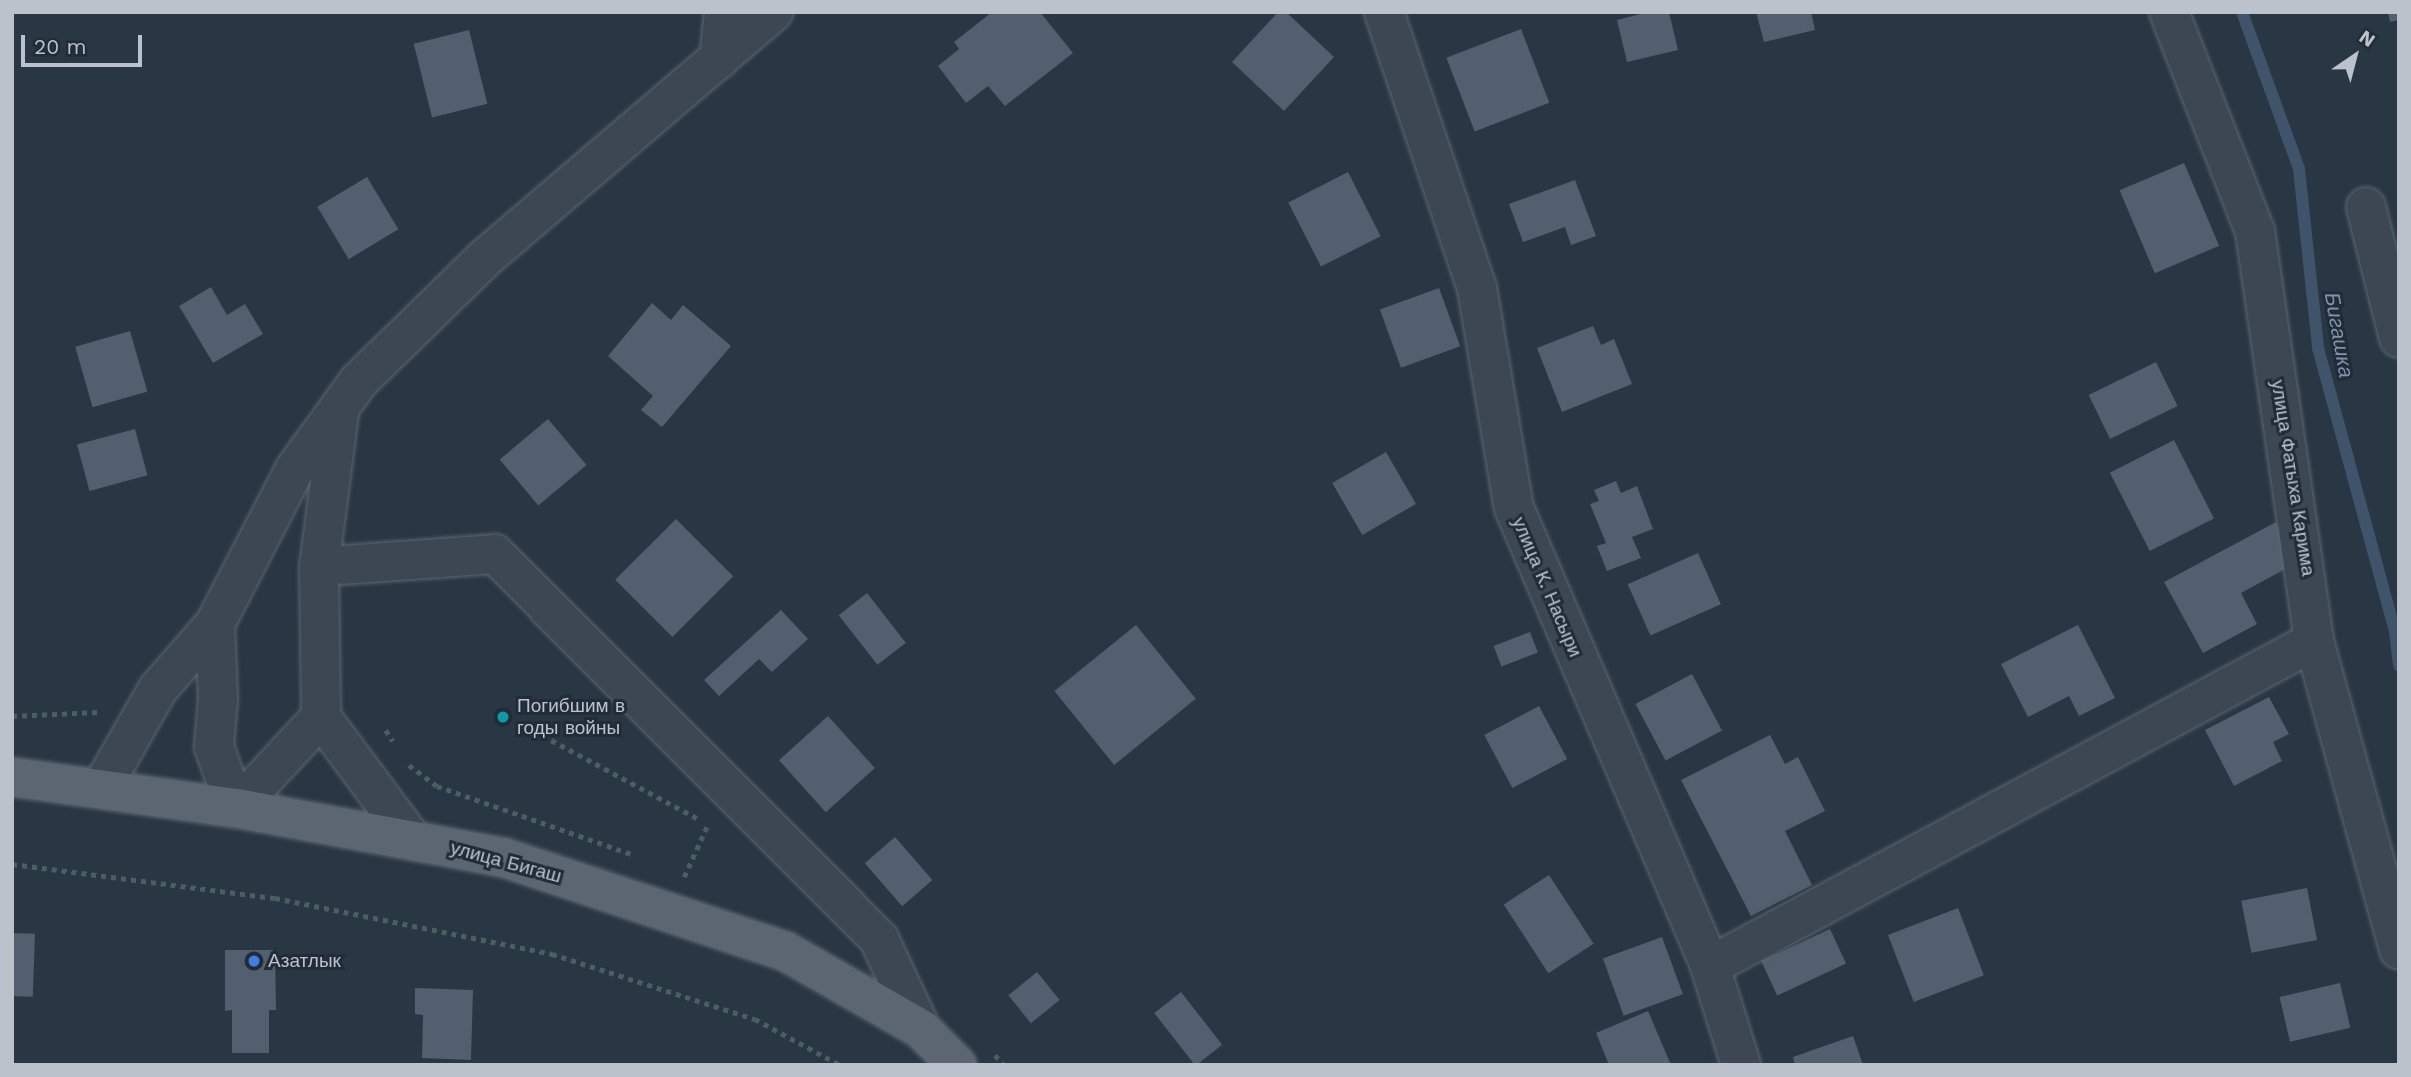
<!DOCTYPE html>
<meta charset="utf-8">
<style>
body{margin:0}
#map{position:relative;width:2411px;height:1077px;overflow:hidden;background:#293643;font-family:"Work Sans",sans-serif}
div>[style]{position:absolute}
.stream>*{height:12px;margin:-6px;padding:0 6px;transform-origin:6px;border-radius:6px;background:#3f546b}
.building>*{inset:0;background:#525f6e;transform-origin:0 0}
.path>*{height:4.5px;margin-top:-2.25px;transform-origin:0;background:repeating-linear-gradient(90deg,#495f60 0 5px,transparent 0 10px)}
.roads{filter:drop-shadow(0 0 2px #5c6570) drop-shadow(0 0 2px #5c6570)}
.minor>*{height:38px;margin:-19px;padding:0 19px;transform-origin:19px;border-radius:19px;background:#3d4753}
.major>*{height:38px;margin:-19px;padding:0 19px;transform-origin:19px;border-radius:19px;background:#5b6672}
.dots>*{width:19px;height:19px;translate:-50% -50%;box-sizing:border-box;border:4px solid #222c38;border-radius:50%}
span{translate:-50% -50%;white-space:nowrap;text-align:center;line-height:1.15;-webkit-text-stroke:6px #222c38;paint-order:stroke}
.street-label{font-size:19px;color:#bbc2cc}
.poi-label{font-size:19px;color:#bbc2cc}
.left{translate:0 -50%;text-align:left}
.water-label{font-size:21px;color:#7d95ad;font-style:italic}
.frame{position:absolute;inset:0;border:14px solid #bbc2cc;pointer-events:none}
.north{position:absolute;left:2320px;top:21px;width:70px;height:70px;-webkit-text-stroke:5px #222c38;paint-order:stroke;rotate:35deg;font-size:19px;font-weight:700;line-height:28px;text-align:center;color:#bbc2cc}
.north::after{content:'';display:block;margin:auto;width:24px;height:32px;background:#bbc2cc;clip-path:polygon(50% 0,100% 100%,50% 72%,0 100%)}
.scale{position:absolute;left:21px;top:35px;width:121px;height:32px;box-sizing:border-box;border:4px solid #bbc2cc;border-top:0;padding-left:9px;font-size:21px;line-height:24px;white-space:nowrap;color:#bbc2cc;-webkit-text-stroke:5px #222c38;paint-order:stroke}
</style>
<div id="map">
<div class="stream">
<i style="left:2242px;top:12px;width:167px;rotate:70deg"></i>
<i style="left:2299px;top:169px;width:180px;rotate:83.9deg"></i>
<i style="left:2318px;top:348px;width:294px;rotate:74.8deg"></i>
<i style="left:2395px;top:632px;width:34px;rotate:83deg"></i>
</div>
<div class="building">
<i style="clip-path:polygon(992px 12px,1040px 12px,1073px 53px,1005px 106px,988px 86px,966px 103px,938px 66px,959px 49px,954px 42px)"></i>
<i style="clip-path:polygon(1278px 12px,1286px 12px,1334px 57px,1284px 111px,1232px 62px)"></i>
<i style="clip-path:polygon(1648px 12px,1669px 12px,1678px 50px,1627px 62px,1617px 20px)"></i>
<i style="clip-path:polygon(1756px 12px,1811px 12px,1815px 30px,1764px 42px)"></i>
<i style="clip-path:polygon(2388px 12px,2399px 12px,2399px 20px,2390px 22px)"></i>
<i style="left:1521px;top:29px;width:79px;height:80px;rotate:69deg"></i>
<i style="left:469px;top:30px;width:76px;height:57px;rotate:76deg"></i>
<i style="left:2184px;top:163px;width:90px;height:70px;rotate:67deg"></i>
<i style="left:1348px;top:172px;width:72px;height:67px;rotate:63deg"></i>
<i style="left:367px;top:177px;width:61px;height:58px;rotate:59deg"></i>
<i style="clip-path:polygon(1575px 180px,1596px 236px,1571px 245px,1565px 227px,1523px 242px,1509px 204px)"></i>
<i style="clip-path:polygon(211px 287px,227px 315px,245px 304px,263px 334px,213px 363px,179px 306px)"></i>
<i style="left:1439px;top:288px;width:62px;height:63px;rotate:70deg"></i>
<i style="clip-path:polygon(652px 303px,671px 320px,683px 305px,731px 346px,662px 427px,641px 410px,653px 396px,608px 356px)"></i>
<i style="clip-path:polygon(1593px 326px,1601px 345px,1614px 339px,1632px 384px,1562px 412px,1537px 348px)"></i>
<i style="left:130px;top:331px;width:63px;height:57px;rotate:74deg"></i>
<i style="left:2156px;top:362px;width:49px;height:75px;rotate:64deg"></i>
<i style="left:548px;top:419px;width:60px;height:63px;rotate:50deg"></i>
<i style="left:135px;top:429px;width:48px;height:60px;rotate:75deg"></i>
<i style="left:2174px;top:440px;width:88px;height:72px;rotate:63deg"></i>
<i style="left:1386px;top:452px;width:60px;height:62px;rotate:60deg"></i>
<i style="clip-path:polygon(1616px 481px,1621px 493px,1637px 486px,1653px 529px,1632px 537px,1641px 558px,1607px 571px,1597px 546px,1606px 543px,1590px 504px,1599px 501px,1594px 490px)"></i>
<i style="left:676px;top:519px;width:81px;height:86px;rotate:45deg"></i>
<i style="clip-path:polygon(2276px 522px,2298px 562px,2241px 593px,2257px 624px,2203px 653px,2164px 582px)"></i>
<i style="left:1698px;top:553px;width:56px;height:77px;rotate:66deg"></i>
<i style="left:867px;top:593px;width:63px;height:36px;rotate:52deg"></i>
<i style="clip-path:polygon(781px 610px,808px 639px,772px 672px,759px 659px,719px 696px,704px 680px)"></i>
<i style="left:1136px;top:625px;width:95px;height:105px;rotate:51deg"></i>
<i style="clip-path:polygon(2078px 625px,2115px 698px,2079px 716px,2069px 696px,2028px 717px,2001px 664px)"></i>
<i style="left:1530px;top:632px;width:22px;height:39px;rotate:69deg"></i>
<i style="left:1692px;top:674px;width:64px;height:64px;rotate:62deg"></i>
<i style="clip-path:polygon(2269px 697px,2289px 734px,2273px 742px,2282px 761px,2234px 786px,2205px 730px)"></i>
<i style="left:1539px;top:706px;width:60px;height:62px;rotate:62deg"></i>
<i style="left:828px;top:716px;width:70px;height:66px;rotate:48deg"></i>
<i style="clip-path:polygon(1770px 735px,1785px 764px,1798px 757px,1825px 811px,1785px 831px,1812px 885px,1751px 916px,1681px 780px)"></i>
<i style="left:895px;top:837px;width:57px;height:40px;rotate:49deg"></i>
<i style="left:1549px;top:875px;width:82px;height:54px;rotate:57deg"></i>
<i style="left:2307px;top:888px;width:53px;height:67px;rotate:79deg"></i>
<i style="left:1958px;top:908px;width:72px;height:75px;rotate:69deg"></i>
<i style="left:1830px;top:929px;width:38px;height:76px;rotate:65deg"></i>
<i style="left:12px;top:933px;width:23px;height:63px;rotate:2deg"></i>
<i style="left:1662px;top:937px;width:61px;height:63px;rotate:70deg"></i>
<i style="clip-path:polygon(225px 950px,275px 950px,276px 1010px,269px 1010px,269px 1053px,232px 1053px,232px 1010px,225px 1011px)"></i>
<i style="left:1037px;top:972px;width:36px;height:37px;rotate:51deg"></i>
<i style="left:2340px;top:983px;width:46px;height:62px;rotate:77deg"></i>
<i style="clip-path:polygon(415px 988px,473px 990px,471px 1060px,422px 1058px,423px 1015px,415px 1014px)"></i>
<i style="left:1181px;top:992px;width:67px;height:34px;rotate:52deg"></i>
<i style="clip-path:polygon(1648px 1011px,1671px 1065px,1609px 1065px,1596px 1033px)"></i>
<i style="clip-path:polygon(1853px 1036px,1863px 1065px,1795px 1065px,1793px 1057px)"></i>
</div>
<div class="path">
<i style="left:12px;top:716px;width:87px;rotate:-2.6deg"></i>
<i style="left:525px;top:726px;width:199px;rotate:28.2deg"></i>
<i style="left:386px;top:730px;width:13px;rotate:58deg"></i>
<i style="left:409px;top:765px;width:35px;rotate:37deg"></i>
<i style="left:437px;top:786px;width:206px;rotate:19.3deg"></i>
<i style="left:12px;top:864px;width:265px;rotate:7.4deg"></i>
<i style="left:275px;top:898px;width:283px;rotate:11.4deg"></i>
<i style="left:552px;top:954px;width:213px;rotate:17.8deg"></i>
<i style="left:755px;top:1019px;width:97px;rotate:28.4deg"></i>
<i style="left:684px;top:877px;width:58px;rotate:-65.6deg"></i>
<i style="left:995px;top:1055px;width:13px;rotate:48deg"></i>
</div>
<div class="roads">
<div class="minor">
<i style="left:1384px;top:12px;width:291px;rotate:71.4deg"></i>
<i style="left:1477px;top:288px;width:223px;rotate:80.5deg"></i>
<i style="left:1514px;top:508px;width:498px;rotate:66.8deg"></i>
<i style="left:1710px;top:966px;width:104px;rotate:72.6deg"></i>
<i style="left:2169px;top:12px;width:235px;rotate:68.6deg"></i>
<i style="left:2255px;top:231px;width:414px;rotate:81.8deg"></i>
<i style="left:2314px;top:641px;width:320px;rotate:74.6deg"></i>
<i style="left:719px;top:59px;width:47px;rotate:-83.9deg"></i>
<i style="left:2366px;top:207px;width:135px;rotate:75.9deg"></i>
<i style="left:339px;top:413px;width:155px;rotate:97.4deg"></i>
<i style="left:319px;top:567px;width:150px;rotate:89.2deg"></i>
<i style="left:321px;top:717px;width:149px;rotate:53.4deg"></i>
<i style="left:342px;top:565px;width:153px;rotate:-4.1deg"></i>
<i style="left:495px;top:554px;width:544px;rotate:45.07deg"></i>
<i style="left:879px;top:939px;width:99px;rotate:65deg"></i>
<i style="left:321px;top:717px;width:125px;rotate:133deg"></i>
<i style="left:236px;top:808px;width:65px;rotate:-109.8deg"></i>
<i style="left:214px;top:747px;width:49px;rotate:-85.3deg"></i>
<i style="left:218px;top:698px;width:74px;rotate:-92.3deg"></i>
<i style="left:215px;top:624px;width:174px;rotate:-62.7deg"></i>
<i style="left:295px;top:469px;width:109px;rotate:-54deg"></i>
<i style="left:359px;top:381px;width:176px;rotate:-44.3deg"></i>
<i style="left:485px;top:258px;width:379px;rotate:-40.5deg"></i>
<i style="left:102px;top:787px;width:113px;rotate:-60.3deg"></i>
<i style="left:158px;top:689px;width:86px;rotate:-48.8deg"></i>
<i style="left:1710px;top:966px;width:686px;rotate:-28.28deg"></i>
</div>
<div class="major">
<i style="left:12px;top:777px;width:226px;rotate:7.9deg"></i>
<i style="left:236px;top:808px;width:274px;rotate:10.5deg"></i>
<i style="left:505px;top:858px;width:295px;rotate:18.4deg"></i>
<i style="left:785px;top:951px;width:157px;rotate:29.8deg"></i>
<i style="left:921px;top:1029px;width:51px;rotate:45deg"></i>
</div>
</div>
<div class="dots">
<i style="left:503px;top:717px;background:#0f9aa8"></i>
<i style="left:254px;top:961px;background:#3f7fe0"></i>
</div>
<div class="street-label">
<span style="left:2293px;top:478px;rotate:81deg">улица Фатыха Карима</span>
<span style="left:1547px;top:587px;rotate:67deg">улица К. Насыри</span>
<span style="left:506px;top:862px;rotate:15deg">улица Бигаш</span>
</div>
<div class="poi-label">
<span class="left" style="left:517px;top:717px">Погибшим в<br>годы войны</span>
<span class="left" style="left:268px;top:961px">Азатлык</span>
</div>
<div class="water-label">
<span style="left:2339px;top:335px;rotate:80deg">Бигашка</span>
</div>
<div class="frame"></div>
<div class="north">N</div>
<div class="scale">20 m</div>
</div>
